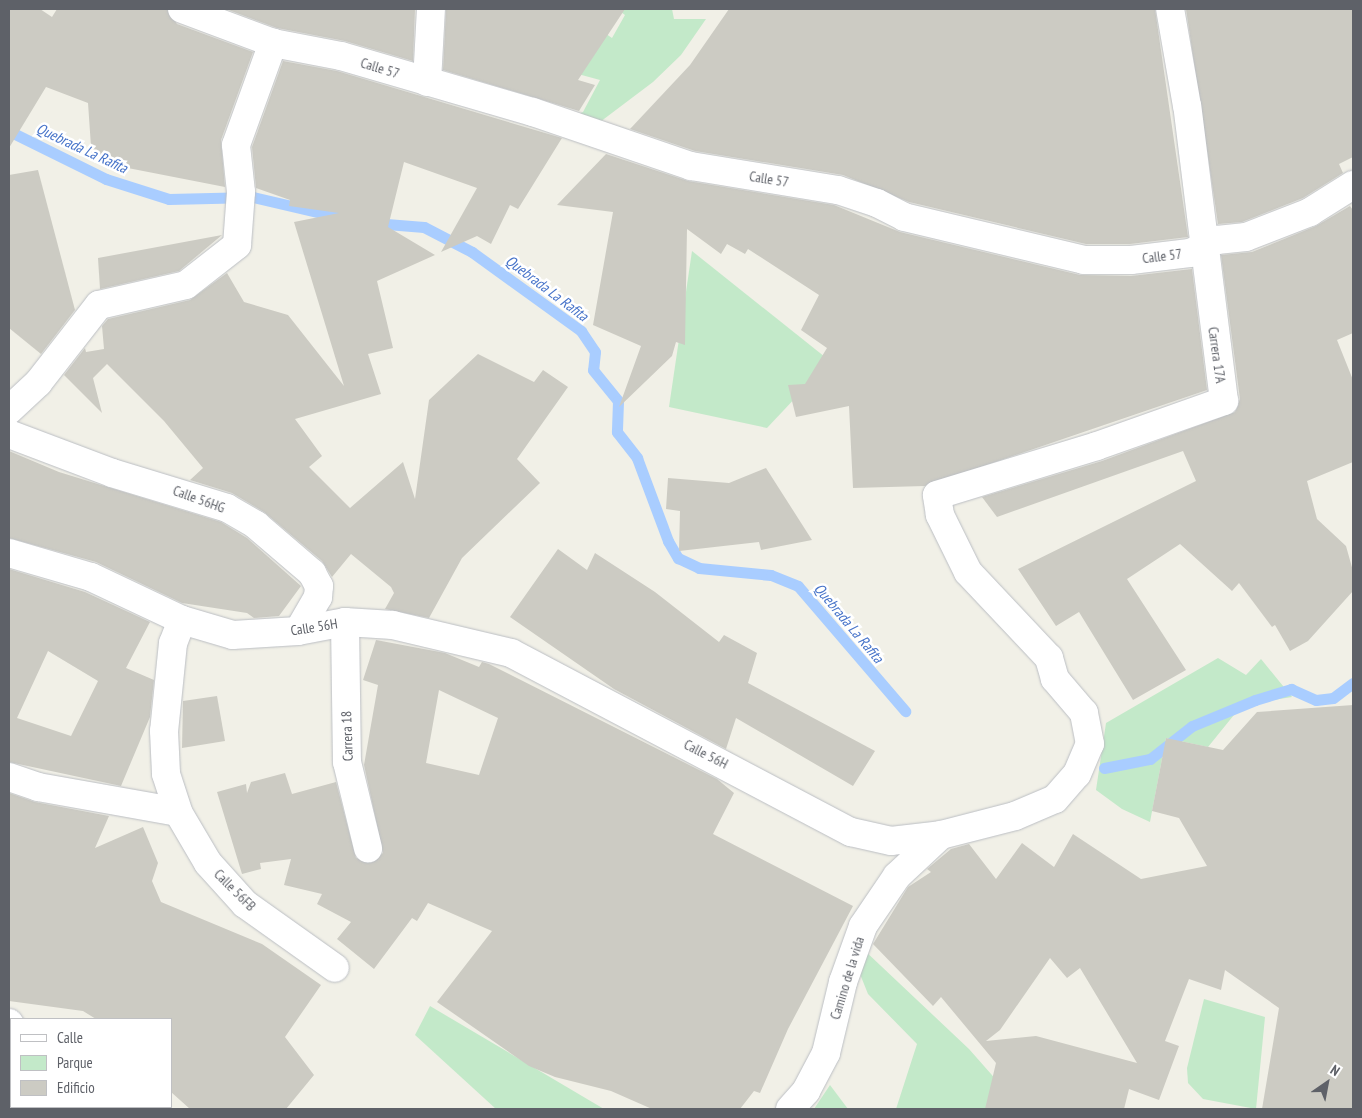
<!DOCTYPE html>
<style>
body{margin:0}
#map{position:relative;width:1362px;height:1118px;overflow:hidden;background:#f1f0e7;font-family:"PT Sans Narrow",sans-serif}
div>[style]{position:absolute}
.green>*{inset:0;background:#c3e9c9}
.stream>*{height:11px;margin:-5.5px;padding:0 5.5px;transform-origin:5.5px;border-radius:5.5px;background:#a9cdff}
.building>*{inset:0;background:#cccbc3}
.roads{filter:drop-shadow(0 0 1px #bbbec3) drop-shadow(0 0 1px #bbbec3)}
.street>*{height:28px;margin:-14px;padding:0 14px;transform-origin:14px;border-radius:14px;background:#fff}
span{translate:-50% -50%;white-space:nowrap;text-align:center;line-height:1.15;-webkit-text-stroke:5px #fff;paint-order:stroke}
.street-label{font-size:14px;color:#5e6168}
.water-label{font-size:15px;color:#4673c9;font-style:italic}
.frame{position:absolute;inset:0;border:10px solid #5e6168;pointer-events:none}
.legend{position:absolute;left:10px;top:1018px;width:162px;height:90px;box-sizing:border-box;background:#fff;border:1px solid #bfc0c3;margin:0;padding:6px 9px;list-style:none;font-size:15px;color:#5e6168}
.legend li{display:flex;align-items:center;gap:10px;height:25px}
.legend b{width:25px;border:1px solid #bfc0c3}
.north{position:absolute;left:1302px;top:1058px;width:50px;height:50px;-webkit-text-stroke:4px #fff;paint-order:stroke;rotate:33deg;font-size:14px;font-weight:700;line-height:20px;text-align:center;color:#5e6168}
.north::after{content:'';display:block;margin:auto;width:18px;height:22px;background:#5e6168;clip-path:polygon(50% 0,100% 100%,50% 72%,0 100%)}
</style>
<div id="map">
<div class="green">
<i style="clip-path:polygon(617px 9px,672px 9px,674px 19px,706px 19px,681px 55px,653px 82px,600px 122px,571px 117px,583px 112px,600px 80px,567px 71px,596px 27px,612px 38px,625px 15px)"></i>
<i style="clip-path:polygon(692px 251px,830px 361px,767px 428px,669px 407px)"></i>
<i style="clip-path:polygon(1218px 658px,1246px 675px,1261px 659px,1292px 697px,1242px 705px,1208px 747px,1166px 738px,1150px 822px,1122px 809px,1096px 790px,1106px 723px)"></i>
<i style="clip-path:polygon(863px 949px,969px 1049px,1006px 1091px,1002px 1109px,896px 1109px,917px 1044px,868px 994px,860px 974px)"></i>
<i style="clip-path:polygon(1204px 999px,1265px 1017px,1256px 1109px,1203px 1099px,1188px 1083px,1187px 1068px)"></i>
<i style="clip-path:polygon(430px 1006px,604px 1109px,496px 1109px,415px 1035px)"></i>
<i style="clip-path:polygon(830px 1085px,848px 1109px,814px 1109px)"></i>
</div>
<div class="stream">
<i style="left:9px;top:131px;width:108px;rotate:26.3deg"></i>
<i style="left:106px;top:179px;width:66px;rotate:17.6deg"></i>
<i style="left:169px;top:199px;width:84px;rotate:-1.4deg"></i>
<i style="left:253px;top:197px;width:92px;rotate:13.1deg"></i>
<i style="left:374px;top:223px;width:50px;rotate:4.6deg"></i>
<i style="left:424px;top:227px;width:54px;rotate:27.5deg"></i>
<i style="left:472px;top:252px;width:135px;rotate:35.9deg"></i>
<i style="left:581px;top:331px;width:25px;rotate:56deg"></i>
<i style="left:595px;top:352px;width:18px;rotate:96deg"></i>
<i style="left:593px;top:370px;width:40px;rotate:51deg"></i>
<i style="left:618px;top:401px;width:31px;rotate:92deg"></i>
<i style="left:617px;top:432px;width:33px;rotate:52deg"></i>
<i style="left:637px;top:458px;width:89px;rotate:69.5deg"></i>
<i style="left:668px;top:541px;width:20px;rotate:60deg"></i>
<i style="left:678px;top:558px;width:23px;rotate:25deg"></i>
<i style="left:699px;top:568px;width:72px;rotate:5.6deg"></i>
<i style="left:771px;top:575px;width:29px;rotate:22deg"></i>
<i style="left:798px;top:586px;width:165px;rotate:49.4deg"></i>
<i style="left:1104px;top:768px;width:47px;rotate:-11.1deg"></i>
<i style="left:1150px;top:759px;width:53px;rotate:-38.2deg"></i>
<i style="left:1192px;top:726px;width:68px;rotate:-22.4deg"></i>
<i style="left:1255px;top:700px;width:38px;rotate:-17deg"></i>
<i style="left:1291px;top:689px;width:27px;rotate:24deg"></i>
<i style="left:1316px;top:700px;width:17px;rotate:-7deg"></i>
<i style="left:1333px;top:698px;width:25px;rotate:-37deg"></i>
</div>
<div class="building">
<i style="clip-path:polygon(9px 9px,40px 9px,52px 17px,57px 9px,167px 9px,177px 24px,253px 52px,221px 140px,225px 187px,92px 161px,88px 103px,46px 87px,9px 148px)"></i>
<i style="clip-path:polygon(226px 9px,415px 9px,413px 61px,345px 41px,277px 28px)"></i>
<i style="clip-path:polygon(446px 9px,625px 9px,578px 80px,595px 85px,579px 111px,443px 70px)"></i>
<i style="clip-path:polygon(729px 9px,1155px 9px,1188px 237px,1130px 244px,1086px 244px,909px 202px,843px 175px,695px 151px,630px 129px,690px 65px)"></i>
<i style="clip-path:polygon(1186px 9px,1353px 9px,1353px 157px,1339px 164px,1343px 173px,1303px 198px,1242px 222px,1218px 224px)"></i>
<i style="clip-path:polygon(283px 61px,337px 71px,562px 138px,518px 209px,510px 205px,491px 244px,477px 236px,441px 252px,477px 188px,404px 162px,388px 227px,435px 255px,377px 281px,393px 348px,368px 354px,381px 394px,295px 419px,322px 456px,309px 467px,350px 508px,403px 462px,415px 499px,429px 400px,478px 354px,534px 382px,543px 370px,568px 387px,517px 459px,540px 483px,462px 558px,429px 618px,385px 609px,394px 593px,391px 587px,351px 554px,332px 577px,322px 561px,264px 512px,232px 493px,190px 480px,203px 468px,164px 421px,107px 364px,93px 378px,102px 413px,64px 375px,85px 348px,86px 352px,104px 349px,102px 326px,108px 319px,190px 300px,227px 273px,244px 302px,288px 315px,344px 386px,294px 222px,339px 213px,289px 206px,290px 200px,256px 188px,252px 147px)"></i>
<i style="clip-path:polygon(606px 154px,688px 181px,834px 205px,900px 232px,1080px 275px,1131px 276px,1192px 269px,1207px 390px,925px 486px,853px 488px,849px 406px,796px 417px,788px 385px,805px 384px,827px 348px,801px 330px,819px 295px,748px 249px,745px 254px,727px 244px,721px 254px,687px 229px,685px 345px,676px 342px,672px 356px,619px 407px,641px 346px,593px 325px,613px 212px,557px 205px)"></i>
<i style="clip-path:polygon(38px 170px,75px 310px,41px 354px,9px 328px,9px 175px)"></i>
<i style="clip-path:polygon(1350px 206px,1353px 210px,1353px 333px,1337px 340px,1353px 380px,1353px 462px,1307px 481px,1317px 519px,1346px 546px,1353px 571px,1353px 591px,1308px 641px,1290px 651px,1275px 625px,1272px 627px,1239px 583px,1232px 591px,1180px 544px,1127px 579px,1186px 670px,1133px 700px,1079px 612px,1056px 626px,1018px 569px,1196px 481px,1183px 451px,997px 517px,982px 497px,1102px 461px,1235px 412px,1240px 399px,1221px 255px,1252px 252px,1316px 226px)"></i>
<i style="clip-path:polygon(222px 235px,179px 271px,100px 289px,98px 258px)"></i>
<i style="clip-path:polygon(9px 451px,59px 472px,221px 522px,247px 538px,301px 586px,279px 616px,254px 618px,247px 613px,182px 603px,96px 562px,9px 538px)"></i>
<i style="clip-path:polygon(766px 468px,812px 540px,761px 550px,759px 542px,679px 551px,680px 511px,666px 509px,668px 478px,729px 483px)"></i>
<i style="clip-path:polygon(558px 549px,587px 570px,595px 553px,655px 592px,719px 642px,724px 635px,757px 653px,748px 683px,875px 751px,853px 786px,736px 718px,726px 749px,614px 689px,510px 617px)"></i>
<i style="clip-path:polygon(evenodd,9px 569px,85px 592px,150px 622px,126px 668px,154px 680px,150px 717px,121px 786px,9px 762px,9px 569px,48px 651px,98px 681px,71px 736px,17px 718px,48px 651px)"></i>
<i style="clip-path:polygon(evenodd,376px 640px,445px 653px,479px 667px,482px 662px,489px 664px,717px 779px,734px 793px,713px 834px,853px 906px,788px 1029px,760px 1093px,754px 1091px,740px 1109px,652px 1109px,611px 1091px,555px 1077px,529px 1066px,437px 1002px,492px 931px,428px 903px,417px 921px,412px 918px,374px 969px,337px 939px,351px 922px,317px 904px,322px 894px,284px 885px,291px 859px,260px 863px,261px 869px,242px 874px,217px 792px,246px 784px,247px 793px,251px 782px,285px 773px,292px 794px,336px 782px,356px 858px,371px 863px,383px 853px,364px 765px,378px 685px,363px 680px,376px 640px,439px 690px,498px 718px,479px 775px,426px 763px,439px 690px)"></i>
<i style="clip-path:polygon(217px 696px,225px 741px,182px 748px,183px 701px)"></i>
<i style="clip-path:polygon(evenodd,1353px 705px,1353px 1109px,1262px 1109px,1279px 1008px,1225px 970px,1221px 990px,1189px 979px,1165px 1041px,1179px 1046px,1159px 1100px,1129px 1089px,1124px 1109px,985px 1109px,996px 1063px,941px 997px,933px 1006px,873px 944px,908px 887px,931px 872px,927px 869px,951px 849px,969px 844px,996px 879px,1022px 843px,1054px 867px,1073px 834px,1141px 879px,1207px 866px,1179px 818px,1152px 811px,1166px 738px,1223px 750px,1257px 712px,1353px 705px,1050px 958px,1067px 978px,1080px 968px,1137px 1063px,1036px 1036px,986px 1041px,1000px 1030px,1050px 958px)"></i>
<i style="clip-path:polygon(9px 793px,35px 802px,109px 816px,95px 848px,143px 827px,158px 863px,152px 881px,161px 902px,262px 944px,321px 985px,285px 1037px,314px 1075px,286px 1109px,190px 1109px,171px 1092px,171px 1019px,96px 1019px,83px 1011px,9px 1001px)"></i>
</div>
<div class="roads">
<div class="street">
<i style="left:182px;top:9px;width:97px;rotate:20.5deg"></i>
<i style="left:273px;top:43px;width:69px;rotate:10.8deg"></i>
<i style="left:341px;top:56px;width:200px;rotate:16.3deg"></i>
<i style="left:533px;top:112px;width:167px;rotate:18.9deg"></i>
<i style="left:691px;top:166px;width:149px;rotate:9.3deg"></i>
<i style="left:838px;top:190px;width:41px;rotate:18.4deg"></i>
<i style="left:877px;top:203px;width:30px;rotate:27deg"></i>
<i style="left:904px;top:217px;width:185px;rotate:13.4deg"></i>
<i style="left:1084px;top:260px;width:47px"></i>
<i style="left:1131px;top:260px;width:59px;rotate:-6.8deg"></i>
<i style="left:1190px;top:253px;width:30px;rotate:-26deg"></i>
<i style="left:1217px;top:240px;width:29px;rotate:-6deg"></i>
<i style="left:1246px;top:237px;width:69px;rotate:-21.3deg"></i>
<i style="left:1310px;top:212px;width:51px;rotate:-32.1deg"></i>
<i style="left:427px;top:82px;width:73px;rotate:-86.9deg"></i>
<i style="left:9px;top:410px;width:40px;rotate:-43deg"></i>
<i style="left:38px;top:383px;width:99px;rotate:-52deg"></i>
<i style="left:99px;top:305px;width:89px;rotate:-12.9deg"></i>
<i style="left:186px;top:285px;width:65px;rotate:-38.1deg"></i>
<i style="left:237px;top:245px;width:53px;rotate:-85.7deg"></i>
<i style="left:241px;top:192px;width:47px;rotate:-96.1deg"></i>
<i style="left:236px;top:145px;width:109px;rotate:-70.1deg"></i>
<i style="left:9px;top:434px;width:110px;rotate:20.7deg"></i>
<i style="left:112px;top:473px;width:120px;rotate:16.9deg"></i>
<i style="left:227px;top:508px;width:34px;rotate:30deg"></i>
<i style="left:256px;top:525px;width:74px;rotate:40.6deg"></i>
<i style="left:312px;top:573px;width:15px;rotate:62deg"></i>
<i style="left:319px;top:586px;width:11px;rotate:95deg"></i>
<i style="left:318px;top:597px;width:39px;rotate:120deg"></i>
<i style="left:9px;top:553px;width:85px;rotate:16.3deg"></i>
<i style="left:91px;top:577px;width:101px;rotate:25.3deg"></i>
<i style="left:182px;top:620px;width:53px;rotate:16.4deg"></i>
<i style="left:233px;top:635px;width:65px;rotate:-3.5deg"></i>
<i style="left:298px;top:631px;width:48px;rotate:-10.8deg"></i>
<i style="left:345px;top:622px;width:48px;rotate:3.6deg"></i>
<i style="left:393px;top:625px;width:121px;rotate:13.3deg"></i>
<i style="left:511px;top:653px;width:384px;rotate:27.8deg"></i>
<i style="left:851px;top:832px;width:41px;rotate:12.7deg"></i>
<i style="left:891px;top:841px;width:50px;rotate:-6.8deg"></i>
<i style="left:941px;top:835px;width:76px;rotate:-14.4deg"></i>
<i style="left:1015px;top:816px;width:43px;rotate:-23deg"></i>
<i style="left:1055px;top:799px;width:33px;rotate:-49deg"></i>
<i style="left:1077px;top:774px;width:33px;rotate:-67deg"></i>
<i style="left:1090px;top:744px;width:32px;rotate:-101deg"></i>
<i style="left:1084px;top:713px;width:45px;rotate:-130.5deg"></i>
<i style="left:1055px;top:679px;width:22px;rotate:-106deg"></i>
<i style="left:1049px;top:658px;width:118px;rotate:-133.3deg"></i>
<i style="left:968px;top:572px;width:64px;rotate:-116.2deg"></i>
<i style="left:940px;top:515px;width:20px;rotate:-99deg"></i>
<i style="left:937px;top:495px;width:167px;rotate:-17deg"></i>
<i style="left:1097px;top:446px;width:135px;rotate:-19.5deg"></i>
<i style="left:1224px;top:401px;width:297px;rotate:-97.1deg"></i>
<i style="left:1187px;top:106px;width:98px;rotate:-99.9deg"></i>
<i style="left:182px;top:620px;width:25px;rotate:111deg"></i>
<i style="left:173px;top:643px;width:88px;rotate:95.8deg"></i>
<i style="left:164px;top:731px;width:43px;rotate:87.3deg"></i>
<i style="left:166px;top:774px;width:40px;rotate:72deg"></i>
<i style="left:178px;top:812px;width:59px;rotate:59.5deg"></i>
<i style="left:208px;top:863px;width:55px;rotate:47.9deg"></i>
<i style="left:245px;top:904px;width:110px;rotate:35.4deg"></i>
<i style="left:345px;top:622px;width:140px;rotate:89.2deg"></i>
<i style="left:347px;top:762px;width:89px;rotate:76.3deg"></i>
<i style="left:9px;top:777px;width:31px;rotate:19deg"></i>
<i style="left:38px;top:787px;width:142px;rotate:10.1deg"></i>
<i style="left:9px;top:1023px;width:4px;rotate:56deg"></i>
<i style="left:790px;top:1109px;width:24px;rotate:-48deg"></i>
<i style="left:806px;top:1091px;width:43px;rotate:-62.2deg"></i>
<i style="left:826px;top:1053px;width:73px;rotate:-76.5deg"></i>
<i style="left:843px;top:982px;width:59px;rotate:-70.3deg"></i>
<i style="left:863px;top:926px;width:60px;rotate:-55.8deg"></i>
<i style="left:897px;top:876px;width:60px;rotate:-43deg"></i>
</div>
</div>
<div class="street-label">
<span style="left:380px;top:68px;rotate:17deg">Calle 57</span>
<span style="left:769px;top:179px;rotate:9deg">Calle 57</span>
<span style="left:1162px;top:256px;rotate:-7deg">Calle 57</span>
<span style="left:1217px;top:355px;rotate:82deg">Carrera 17A</span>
<span style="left:199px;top:499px;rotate:20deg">Calle 56HG</span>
<span style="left:314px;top:627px;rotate:-9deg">Calle 56H</span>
<span style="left:347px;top:736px;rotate:-92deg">Carrera 18</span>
<span style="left:706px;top:754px;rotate:27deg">Calle 56H</span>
<span style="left:235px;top:890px;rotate:45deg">Calle 56FB</span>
<span style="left:847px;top:978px;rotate:-73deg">Camino de la vida</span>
</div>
<div class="water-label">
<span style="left:82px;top:148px;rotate:25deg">Quebrada La Rafita</span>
<span style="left:547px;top:288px;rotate:37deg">Quebrada La Rafita</span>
<span style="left:849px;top:623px;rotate:50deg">Quebrada La Rafita</span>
</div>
<div class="frame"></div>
<ul class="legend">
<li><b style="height:6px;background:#fff"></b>Calle</li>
<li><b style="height:14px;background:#c3e9c9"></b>Parque</li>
<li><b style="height:14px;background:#cccbc3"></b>Edificio</li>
</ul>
<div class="north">N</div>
</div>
